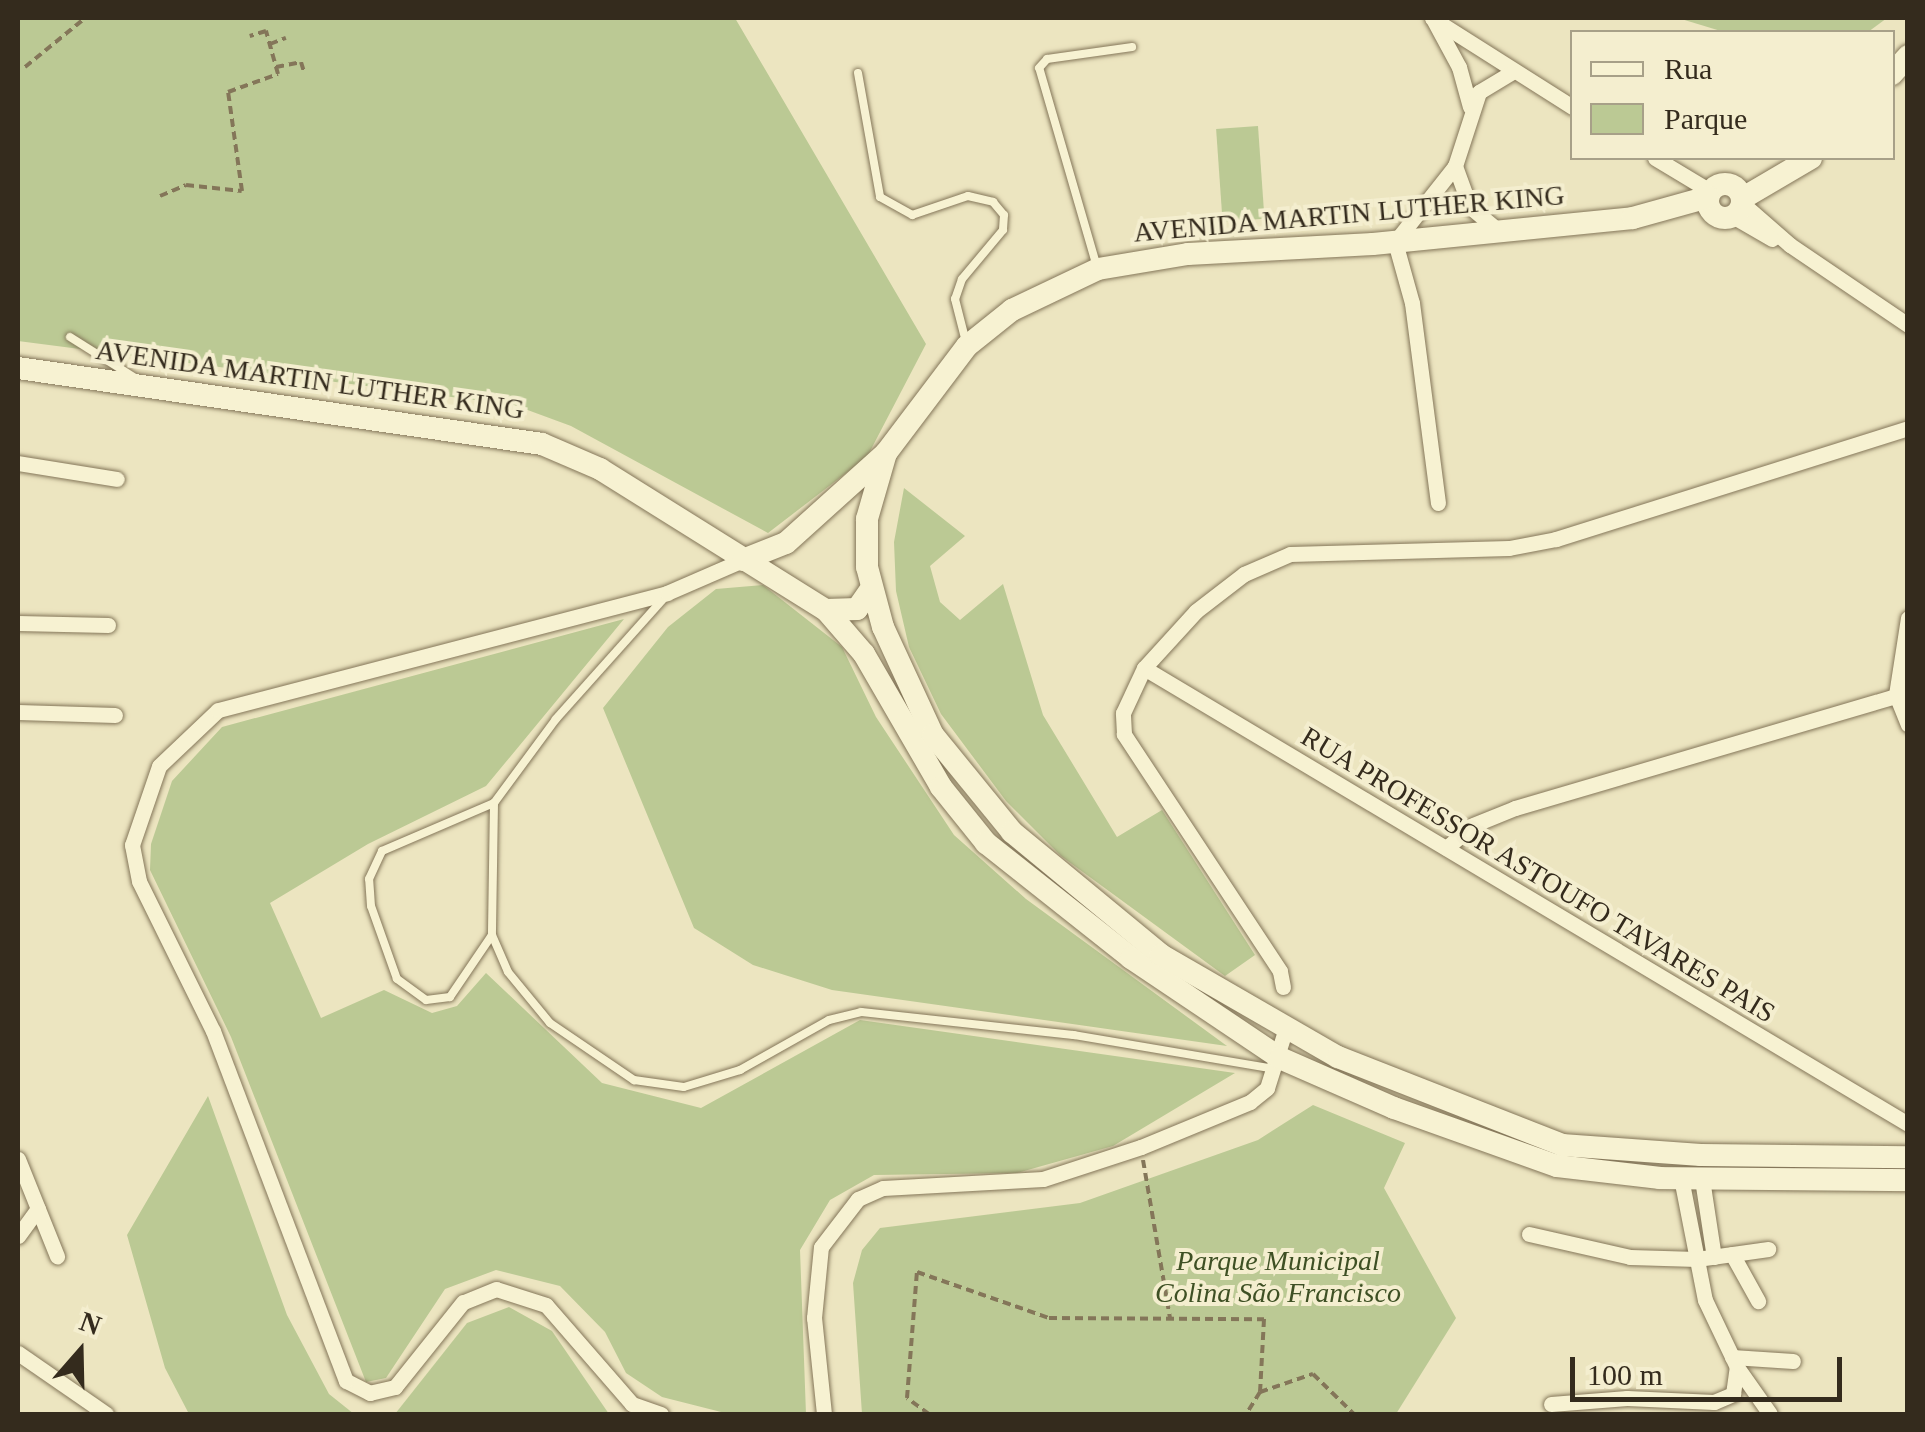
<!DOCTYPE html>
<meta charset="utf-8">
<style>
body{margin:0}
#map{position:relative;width:1925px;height:1432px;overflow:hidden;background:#ece5c0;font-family:Georgia,serif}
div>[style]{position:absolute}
.green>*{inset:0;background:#bbc994;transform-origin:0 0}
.path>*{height:4px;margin-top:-2px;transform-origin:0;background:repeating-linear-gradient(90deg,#847659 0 8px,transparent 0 13px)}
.roads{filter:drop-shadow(0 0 2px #847659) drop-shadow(0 0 2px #847659)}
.lane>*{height:8px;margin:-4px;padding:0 4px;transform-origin:4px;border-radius:4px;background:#f7f2d2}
.street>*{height:15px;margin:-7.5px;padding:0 7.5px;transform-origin:7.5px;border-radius:7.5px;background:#f7f2d2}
.secondary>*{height:22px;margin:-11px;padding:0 11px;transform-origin:11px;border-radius:11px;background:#f7f2d2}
.secondary>.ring{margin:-11px;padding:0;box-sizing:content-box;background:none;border:22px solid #f7f2d2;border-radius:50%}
span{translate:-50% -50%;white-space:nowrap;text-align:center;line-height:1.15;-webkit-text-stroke:8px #f4eecf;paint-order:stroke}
.street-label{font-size:28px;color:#342b1d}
.park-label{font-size:28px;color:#3e5024;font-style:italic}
.frame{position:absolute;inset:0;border:20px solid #342b1d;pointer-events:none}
.legend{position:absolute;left:1570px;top:30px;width:325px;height:130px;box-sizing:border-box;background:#f4eecf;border:2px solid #a7a088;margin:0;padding:12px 18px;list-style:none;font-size:30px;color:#342b1d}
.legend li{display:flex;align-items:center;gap:20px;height:50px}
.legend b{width:50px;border:2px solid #a7a088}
.north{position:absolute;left:30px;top:1302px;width:100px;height:100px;-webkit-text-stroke:8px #f4eecf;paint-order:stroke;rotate:20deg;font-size:28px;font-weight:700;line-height:40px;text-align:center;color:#342b1d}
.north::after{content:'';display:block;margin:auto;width:35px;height:45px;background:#342b1d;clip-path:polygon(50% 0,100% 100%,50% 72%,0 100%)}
.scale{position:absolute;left:1570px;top:1357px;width:272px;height:45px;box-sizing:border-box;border:5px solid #342b1d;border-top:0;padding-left:12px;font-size:30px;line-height:35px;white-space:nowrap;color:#342b1d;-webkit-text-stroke:8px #f4eecf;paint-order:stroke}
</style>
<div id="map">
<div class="green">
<i style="clip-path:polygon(18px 18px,735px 18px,926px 344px,867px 457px,768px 533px,571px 426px,514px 405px,18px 341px)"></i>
<i style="clip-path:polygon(1678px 18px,1887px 18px,1868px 32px,1724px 32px)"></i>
<i style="left:1258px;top:126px;width:93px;height:42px;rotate:86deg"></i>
<i style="clip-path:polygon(904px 488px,965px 536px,930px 566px,940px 602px,960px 620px,1003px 584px,1043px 715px,1117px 837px,1162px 810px,1255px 955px,1225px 976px,1061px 856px,1006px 801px,941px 714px,909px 647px,896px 591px,894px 542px)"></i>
<i style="clip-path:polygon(763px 585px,842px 647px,876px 717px,954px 835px,1026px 899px,1227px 1046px,832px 990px,753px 965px,694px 928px,603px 708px,668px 627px,716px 589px)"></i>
<i style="clip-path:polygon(624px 619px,486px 786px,368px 844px,270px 903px,321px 1018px,384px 990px,432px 1013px,457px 1006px,486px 973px,602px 1083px,701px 1108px,860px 1020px,1235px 1073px,1113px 1146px,1017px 1173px,874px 1175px,830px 1200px,800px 1250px,806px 1414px,729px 1414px,662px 1397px,626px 1373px,605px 1332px,560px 1286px,496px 1270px,445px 1289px,386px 1378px,366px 1382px,231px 1037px,150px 870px,151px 844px,172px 781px,222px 727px)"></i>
<i style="clip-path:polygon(208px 1096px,287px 1315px,329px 1394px,354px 1414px,189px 1414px,165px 1368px,127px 1235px)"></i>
<i style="clip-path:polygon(1313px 1105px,1405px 1143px,1384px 1188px,1456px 1318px,1396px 1414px,862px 1414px,853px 1283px,862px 1250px,880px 1228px,1080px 1203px,1258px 1140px)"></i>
<i style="clip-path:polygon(509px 1307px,552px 1331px,609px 1414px,395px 1414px,467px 1323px)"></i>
</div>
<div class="path">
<i style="left:270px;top:44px;width:17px;rotate:-21deg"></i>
<i style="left:25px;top:67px;width:77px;rotate:-39.2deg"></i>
<i style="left:276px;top:67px;width:25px;rotate:-11deg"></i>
<i style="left:301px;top:62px;width:10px;rotate:73deg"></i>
<i style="left:160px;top:196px;width:28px;rotate:-23deg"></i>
<i style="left:186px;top:185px;width:56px;rotate:6.1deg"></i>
<i style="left:242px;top:191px;width:100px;rotate:-98deg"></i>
<i style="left:228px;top:92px;width:53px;rotate:-19.8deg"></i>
<i style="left:278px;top:74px;width:45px;rotate:-105.6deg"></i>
<i style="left:266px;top:31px;width:17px;rotate:163deg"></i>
<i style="left:1143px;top:1160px;width:160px;rotate:80.3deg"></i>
<i style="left:1260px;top:1392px;width:56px;rotate:-18.8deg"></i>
<i style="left:1313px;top:1374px;width:57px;rotate:44.3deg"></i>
<i style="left:929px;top:1414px;width:27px;rotate:-144deg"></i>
<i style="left:907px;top:1398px;width:126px;rotate:-85.5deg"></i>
<i style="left:917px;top:1272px;width:140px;rotate:19.2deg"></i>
<i style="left:1049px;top:1318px;width:215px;rotate:0.3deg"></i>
<i style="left:1264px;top:1319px;width:73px;rotate:93.1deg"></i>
<i style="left:1260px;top:1392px;width:26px;rotate:122deg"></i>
</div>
<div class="roads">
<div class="lane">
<i style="left:858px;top:73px;width:126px;rotate:79.9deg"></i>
<i style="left:880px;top:197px;width:37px;rotate:29deg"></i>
<i style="left:912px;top:215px;width:59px;rotate:-18.7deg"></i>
<i style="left:968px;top:196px;width:26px;rotate:13deg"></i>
<i style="left:993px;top:202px;width:17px;rotate:50deg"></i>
<i style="left:1004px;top:215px;width:15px;rotate:94deg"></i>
<i style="left:1003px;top:230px;width:64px;rotate:129.9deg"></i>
<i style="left:962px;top:279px;width:21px;rotate:109deg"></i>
<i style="left:955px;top:299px;width:44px;rotate:75.7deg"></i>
<i style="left:1097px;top:267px;width:207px;rotate:-106.2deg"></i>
<i style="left:1039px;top:68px;width:12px;rotate:-48deg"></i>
<i style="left:1047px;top:59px;width:86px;rotate:-8deg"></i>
<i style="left:70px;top:337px;width:77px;rotate:32.2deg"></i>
<i style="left:665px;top:597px;width:164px;rotate:131.8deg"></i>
<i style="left:556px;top:719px;width:104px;rotate:126.4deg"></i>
<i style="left:494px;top:803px;width:132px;rotate:90.9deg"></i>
<i style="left:492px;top:935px;width:40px;rotate:66.6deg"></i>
<i style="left:508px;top:972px;width:66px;rotate:50.5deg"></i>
<i style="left:550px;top:1023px;width:102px;rotate:34.2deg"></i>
<i style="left:634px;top:1080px;width:50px;rotate:8deg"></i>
<i style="left:684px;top:1087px;width:59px;rotate:-16.9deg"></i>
<i style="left:740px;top:1070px;width:102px;rotate:-29.3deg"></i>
<i style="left:829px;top:1020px;width:33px;rotate:-14deg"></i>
<i style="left:861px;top:1012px;width:214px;rotate:6.2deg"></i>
<i style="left:1074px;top:1035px;width:205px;rotate:9.6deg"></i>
<i style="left:492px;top:935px;width:75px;rotate:124.1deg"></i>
<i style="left:450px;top:997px;width:24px;rotate:173deg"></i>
<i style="left:426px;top:1000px;width:36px;rotate:-144deg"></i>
<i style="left:397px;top:979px;width:77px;rotate:-109.6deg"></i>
<i style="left:371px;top:906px;width:27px;rotate:-94deg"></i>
<i style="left:369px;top:879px;width:31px;rotate:-65deg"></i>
<i style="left:382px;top:851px;width:122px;rotate:-23.2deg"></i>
</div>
<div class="street">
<i style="left:1432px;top:18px;width:166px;rotate:32.4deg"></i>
<i style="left:1433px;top:19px;width:55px;rotate:61.6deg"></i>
<i style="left:1459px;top:67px;width:41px;rotate:74.6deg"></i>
<i style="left:1655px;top:158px;width:64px;rotate:31deg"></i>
<i style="left:1743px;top:204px;width:62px;rotate:41.1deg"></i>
<i style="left:1790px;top:245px;width:143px;rotate:34.1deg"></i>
<i style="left:1734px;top:217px;width:44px;rotate:30.1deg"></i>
<i style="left:1500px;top:232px;width:39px;rotate:-140deg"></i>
<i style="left:1470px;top:207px;width:44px;rotate:-110.1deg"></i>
<i style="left:1455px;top:166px;width:78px;rotate:-72deg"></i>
<i style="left:1479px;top:92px;width:41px;rotate:-31deg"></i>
<i style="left:18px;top:463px;width:100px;rotate:9.2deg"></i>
<i style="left:1438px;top:503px;width:202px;rotate:-97.4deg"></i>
<i style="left:1412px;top:303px;width:63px;rotate:-105.6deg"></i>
<i style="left:1395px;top:242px;width:97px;rotate:-51.7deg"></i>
<i style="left:1908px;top:618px;width:78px;rotate:98.9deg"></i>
<i style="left:1896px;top:695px;width:32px;rotate:68deg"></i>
<i style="left:18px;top:623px;width:90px;rotate:1.3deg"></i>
<i style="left:1144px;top:668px;width:890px;rotate:30.83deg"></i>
<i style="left:18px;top:712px;width:97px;rotate:1.8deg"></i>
<i style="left:1446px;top:848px;width:35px;rotate:-40deg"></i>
<i style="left:1473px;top:825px;width:45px;rotate:-22deg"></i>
<i style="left:1515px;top:808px;width:410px;rotate:-16.4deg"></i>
<i style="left:1283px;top:987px;width:16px;rotate:-101deg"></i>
<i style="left:1280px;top:971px;width:284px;rotate:-123.4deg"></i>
<i style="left:1124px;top:734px;width:21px;rotate:-93deg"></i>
<i style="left:1123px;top:713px;width:50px;rotate:-65deg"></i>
<i style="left:1144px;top:668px;width:77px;rotate:-47.6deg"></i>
<i style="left:1196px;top:611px;width:61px;rotate:-37.6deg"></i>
<i style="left:1244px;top:574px;width:50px;rotate:-23.5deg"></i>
<i style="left:1290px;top:554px;width:219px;rotate:-1.6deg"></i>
<i style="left:1509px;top:548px;width:48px;rotate:-10.8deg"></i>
<i style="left:1556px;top:539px;width:369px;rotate:-17.5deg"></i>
<i style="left:18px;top:1159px;width:105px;rotate:68.1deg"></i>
<i style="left:1681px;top:1178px;width:124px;rotate:78.9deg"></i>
<i style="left:1705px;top:1300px;width:74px;rotate:64.5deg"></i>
<i style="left:1737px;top:1367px;width:57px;rotate:54.9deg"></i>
<i style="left:1702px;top:1179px;width:79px;rotate:81.3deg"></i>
<i style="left:1529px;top:1234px;width:104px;rotate:12.8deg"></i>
<i style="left:1630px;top:1257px;width:67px;rotate:1.7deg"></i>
<i style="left:1697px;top:1259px;width:72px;rotate:-8deg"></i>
<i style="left:18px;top:1236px;width:34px;rotate:-54deg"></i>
<i style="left:1732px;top:1254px;width:54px;rotate:61deg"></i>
<i style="left:18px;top:1353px;width:107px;rotate:34.7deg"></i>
<i style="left:1732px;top:1357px;width:61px;rotate:3.8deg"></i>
<i style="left:1551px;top:1404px;width:76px;rotate:-4.5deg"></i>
<i style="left:1627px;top:1398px;width:87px;rotate:2.6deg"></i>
<i style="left:1714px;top:1402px;width:21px;rotate:-23deg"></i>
<i style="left:1733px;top:1394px;width:27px;rotate:-82deg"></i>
<i style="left:661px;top:1414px;width:31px;rotate:-161deg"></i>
<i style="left:632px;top:1404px;width:131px;rotate:-131deg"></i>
<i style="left:546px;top:1305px;width:52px;rotate:-162.3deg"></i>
<i style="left:496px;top:1289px;width:35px;rotate:158deg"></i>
<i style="left:463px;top:1302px;width:109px;rotate:128.7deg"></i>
<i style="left:395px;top:1387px;width:26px;rotate:167deg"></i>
<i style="left:370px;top:1393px;width:27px;rotate:-153deg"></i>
<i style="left:346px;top:1381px;width:374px;rotate:-110.8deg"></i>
<i style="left:213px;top:1031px;width:167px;rotate:-116.3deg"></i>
<i style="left:139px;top:881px;width:37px;rotate:-101deg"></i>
<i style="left:132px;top:845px;width:83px;rotate:-71.1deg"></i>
<i style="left:159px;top:766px;width:81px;rotate:-43.5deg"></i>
<i style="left:218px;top:710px;width:464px;rotate:-14.6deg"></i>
<i style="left:667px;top:593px;width:83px;rotate:-23.5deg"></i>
<i style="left:824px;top:1414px;width:97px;rotate:-95.9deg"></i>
<i style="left:814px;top:1318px;width:71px;rotate:-84.4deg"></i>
<i style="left:821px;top:1247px;width:61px;rotate:-52.4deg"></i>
<i style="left:858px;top:1199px;width:27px;rotate:-24deg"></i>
<i style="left:883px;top:1188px;width:160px;rotate:-3.2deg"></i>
<i style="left:1043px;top:1179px;width:103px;rotate:-18.1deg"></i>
<i style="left:1141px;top:1147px;width:118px;rotate:-22.4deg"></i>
<i style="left:1250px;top:1102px;width:22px;rotate:-39deg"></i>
<i style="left:1267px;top:1088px;width:60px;rotate:-72.5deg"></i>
</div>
<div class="secondary">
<i style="left:1892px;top:74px;width:24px;rotate:-48deg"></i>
<i class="ring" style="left:1708px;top:184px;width:12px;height:12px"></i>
<i style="left:1743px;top:198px;width:79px;rotate:-30.5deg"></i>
<i style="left:18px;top:368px;width:529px;rotate:8.25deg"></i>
<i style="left:542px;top:444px;width:63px;rotate:23.3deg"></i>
<i style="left:600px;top:469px;width:266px;rotate:32deg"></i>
<i style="left:826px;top:610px;width:58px;rotate:49.2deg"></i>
<i style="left:864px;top:654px;width:154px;rotate:59.9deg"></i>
<i style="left:941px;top:787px;width:72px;rotate:51.2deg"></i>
<i style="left:986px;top:843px;width:185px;rotate:38.4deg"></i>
<i style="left:1131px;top:958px;width:179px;rotate:33.9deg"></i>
<i style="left:1280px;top:1058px;width:124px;rotate:23.7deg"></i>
<i style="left:1394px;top:1108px;width:173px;rotate:19.6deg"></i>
<i style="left:1557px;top:1166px;width:104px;rotate:6.6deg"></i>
<i style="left:1660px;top:1178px;width:248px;rotate:0.5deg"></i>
<i style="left:886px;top:453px;width:69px;rotate:106.1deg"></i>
<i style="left:867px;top:519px;width:48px;rotate:90deg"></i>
<i style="left:867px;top:567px;width:62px;rotate:75.1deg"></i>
<i style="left:883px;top:627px;width:119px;rotate:65.2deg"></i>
<i style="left:933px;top:735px;width:125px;rotate:50.8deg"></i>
<i style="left:1012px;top:832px;width:193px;rotate:39.5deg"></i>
<i style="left:1161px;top:955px;width:204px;rotate:30deg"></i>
<i style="left:1338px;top:1057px;width:241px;rotate:21.4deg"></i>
<i style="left:1562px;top:1145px;width:139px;rotate:4.1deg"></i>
<i style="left:1701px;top:1155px;width:207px;rotate:0.6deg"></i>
<i style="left:743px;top:560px;width:46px;rotate:-21.6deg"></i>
<i style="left:786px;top:543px;width:135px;rotate:-42deg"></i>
<i style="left:886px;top:453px;width:134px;rotate:-52.9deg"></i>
<i style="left:967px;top:346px;width:58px;rotate:-38.7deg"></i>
<i style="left:1012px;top:310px;width:95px;rotate:-25.5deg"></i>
<i style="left:1098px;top:269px;width:91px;rotate:-9.5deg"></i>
<i style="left:1188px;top:254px;width:185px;rotate:-3.1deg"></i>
<i style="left:1373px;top:244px;width:261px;rotate:-5.7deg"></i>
<i style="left:1633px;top:218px;width:78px;rotate:-15.6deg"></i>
<i style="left:826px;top:610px;width:31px;rotate:-2deg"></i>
<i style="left:857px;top:609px;width:24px;rotate:-55deg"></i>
</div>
</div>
<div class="street-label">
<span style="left:1349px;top:214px;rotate:-5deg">AVENIDA MARTIN LUTHER KING</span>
<span style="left:310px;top:380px;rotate:8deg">AVENIDA MARTIN LUTHER KING</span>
<span style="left:1538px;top:875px;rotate:31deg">RUA PROFESSOR ASTOUFO TAVARES PAIS</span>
</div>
<div class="park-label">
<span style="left:1278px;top:1277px">Parque Municipal<br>Colina São Francisco</span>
</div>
<div class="frame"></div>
<ul class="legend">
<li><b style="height:12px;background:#f7f2d2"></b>Rua</li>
<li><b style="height:28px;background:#bbc994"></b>Parque</li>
</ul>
<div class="north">N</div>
<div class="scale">100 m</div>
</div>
